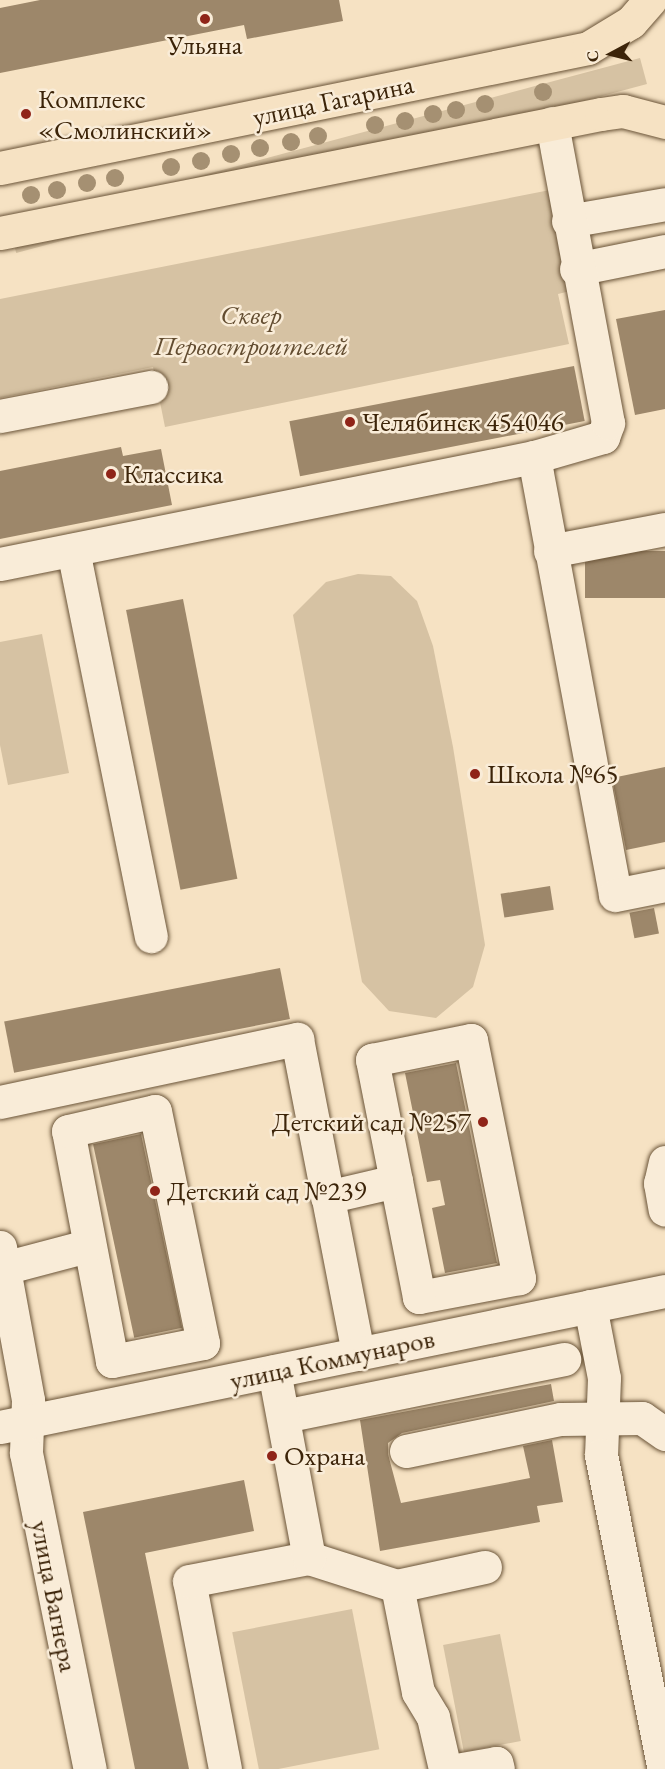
<!DOCTYPE html>
<meta charset="utf-8">
<style>
body{margin:0}
#map{position:relative;width:665px;height:1769px;overflow:hidden;background:#f6e2c3;font-family:"EB Garamond",serif}
div>[style]{position:absolute}
.green>*{inset:0;background:#d6c2a3;transform-origin:0 0}
.building>*{inset:0;background:#9d876a;transform-origin:0 0}
.roads{filter:drop-shadow(0 0 2px #6a5438) drop-shadow(0 0 2px #6a5438)}
.minor>*{height:33px;margin:-16.5px;padding:0 16.5px;transform-origin:16.5px;border-radius:16.5px;background:#f9ecd8}
.major>*{height:33px;margin:-16.5px;padding:0 16.5px;transform-origin:16.5px;border-radius:16.5px;background:#f6e2c3}
.trees>*{width:18px;height:18px;margin:-9px;border-radius:50%;background:#a59072}
.dots>*{width:16px;height:16px;translate:-50% -50%;box-sizing:border-box;border:3px solid #f9ecd8;border-radius:50%}
span{translate:-50% -50%;white-space:nowrap;text-align:center;line-height:1.15;-webkit-text-stroke:5px #f9ecd8;paint-order:stroke}
.poi-label{font-size:27px;color:#3c2409}
.left{translate:0 -50%;text-align:left}
.right{translate:-100% -50%;text-align:right}
.street-label{font-size:27px;color:#3c2409}
.park-label{font-size:27px;color:#624c30;font-style:italic}
.north{position:absolute;left:581px;top:24px;width:60px;height:60px;-webkit-text-stroke:4px #f9ecd8;paint-order:stroke;rotate:263deg;font-size:16px;font-weight:700;line-height:24px;text-align:center;color:#3c2409}
.north::after{content:'';display:block;margin:auto;width:21px;height:27px;background:#3c2409;clip-path:polygon(50% 0,100% 100%,50% 72%,0 100%)}
</style>
<div id="map">
<div class="green">
<i style="left:640px;top:58px;width:27px;height:653px;rotate:75deg"></i>
<i style="clip-path:polygon(550px 190px,570px 291px,558px 294px,569px 344px,165px 427px,153px 367px,0 398px,0 299px)"></i>
<i style="clip-path:polygon(358px 574px,391px 576px,417px 601px,433px 646px,453px 747px,485px 945px,473px 987px,436px 1018px,389px 1011px,362px 982px,293px 615px,326px 582px)"></i>
<i style="clip-path:polygon(42px 634px,69px 773px,8px 785px,0 745px,0 642px)"></i>
<i style="left:352px;top:1609px;width:143px;height:122px;rotate:79deg"></i>
<i style="left:500px;top:1634px;width:109px;height:58px;rotate:79deg"></i>
</div>
<div class="building">
<i style="clip-path:polygon(40px 0,339px 0,343px 21px,247px 39px,244px 25px,0 73px,0 8px)"></i>
<i style="clip-path:polygon(665px 310px,665px 409px,635px 415px,616px 319px)"></i>
<i style="left:574px;top:366px;width:56px;height:290px;rotate:79deg"></i>
<i style="clip-path:polygon(121px 447px,123px 456px,161px 449px,172px 505px,0 539px,0 471px)"></i>
<i style="left:665px;top:551px;width:47px;height:80px;rotate:90deg"></i>
<i style="left:183px;top:599px;width:285px;height:58px;rotate:79deg"></i>
<i style="clip-path:polygon(665px 767px,665px 842px,626px 850px,612px 778px)"></i>
<i style="left:550px;top:886px;width:24px;height:50px;rotate:81deg"></i>
<i style="left:654px;top:908px;width:26px;height:25px;rotate:79deg"></i>
<i style="left:280px;top:968px;width:52px;height:281px;rotate:79deg"></i>
<i style="clip-path:polygon(456px 1063px,497px 1263px,445px 1273px,432px 1208px,445px 1205px,440px 1180px,427px 1182px,405px 1073px)"></i>
<i style="left:141px;top:1134px;width:198px;height:49px;rotate:78deg"></i>
<i style="clip-path:polygon(551px 1384px,554px 1401px,402px 1433px,388px 1443px,388px 1454px,401px 1503px,530px 1478px,523px 1446px,552px 1440px,563px 1502px,537px 1506px,540px 1522px,380px 1551px,360px 1420px)"></i>
<i style="clip-path:polygon(244px 1480px,254px 1531px,145px 1553px,189px 1769px,135px 1769px,83px 1512px)"></i>
</div>
<div class="roads">
<div class="minor">
<i style="left:568px;top:221px;width:98px;rotate:-9.9deg"></i>
<i style="left:576px;top:269px;width:91px;rotate:-11.4deg"></i>
<i style="left:0;top:416px;width:154px;rotate:-10.9deg"></i>
<i style="left:534px;top:457px;width:445px;rotate:79.5deg"></i>
<i style="left:615px;top:895px;width:51px;rotate:-11.3deg"></i>
<i style="left:73px;top:550px;width:394px;rotate:78.6deg"></i>
<i style="left:550px;top:551px;width:117px;rotate:-10.8deg"></i>
<i style="left:0;top:564px;width:545px;rotate:-11.33deg"></i>
<i style="left:534px;top:457px;width:72px;rotate:-16.2deg"></i>
<i style="left:603px;top:437px;width:15px;rotate:-70deg"></i>
<i style="left:608px;top:423px;width:305px;rotate:-100.6deg"></i>
<i style="left:471px;top:1040px;width:243px;rotate:78.6deg"></i>
<i style="left:519px;top:1278px;width:102px;rotate:169.2deg"></i>
<i style="left:419px;top:1297px;width:242px;rotate:-101.2deg"></i>
<i style="left:372px;top:1060px;width:101px;rotate:-11.4deg"></i>
<i style="left:0;top:1102px;width:304px;rotate:-12deg"></i>
<i style="left:297px;top:1039px;width:321px;rotate:79deg"></i>
<i style="left:155px;top:1111px;width:237px;rotate:78.3deg"></i>
<i style="left:203px;top:1343px;width:93px;rotate:168.8deg"></i>
<i style="left:112px;top:1361px;width:234px;rotate:-100.8deg"></i>
<i style="left:68px;top:1131px;width:89px;rotate:-12.9deg"></i>
<i style="left:665px;top:1162px;width:22px;rotate:103deg"></i>
<i style="left:660px;top:1183px;width:27px;rotate:80deg"></i>
<i style="left:327px;top:1197px;width:71px;rotate:-13.1deg"></i>
<i style="left:0;top:1247px;width:156px;rotate:79.6deg"></i>
<i style="left:28px;top:1400px;width:53px;rotate:92.2deg"></i>
<i style="left:26px;top:1453px;width:322px;rotate:78.6deg"></i>
<i style="left:0;top:1269px;width:90px;rotate:-14.8deg"></i>
<i style="left:590px;top:1306px;width:73px;rotate:79deg"></i>
<i style="left:604px;top:1378px;width:77px;rotate:92.2deg"></i>
<i style="left:601px;top:1455px;width:320px;rotate:78.7deg"></i>
<i style="left:284px;top:1416px;width:286px;rotate:-11.5deg"></i>
<i style="left:0;top:1427px;width:679px;rotate:-11.56deg"></i>
<i style="left:406px;top:1451px;width:158px;rotate:-11.7deg"></i>
<i style="left:561px;top:1419px;width:81px;rotate:-0.7deg"></i>
<i style="left:642px;top:1418px;width:28px;rotate:35deg"></i>
<i style="left:309px;top:1558px;width:92px;rotate:17.7deg"></i>
<i style="left:397px;top:1586px;width:108px;rotate:78.8deg"></i>
<i style="left:418px;top:1692px;width:29px;rotate:59deg"></i>
<i style="left:433px;top:1717px;width:53px;rotate:77deg"></i>
<i style="left:397px;top:1586px;width:90px;rotate:-12.2deg"></i>
<i style="left:225px;top:1769px;width:191px;rotate:-100.8deg"></i>
<i style="left:189px;top:1581px;width:122px;rotate:-10.9deg"></i>
<i style="left:309px;top:1558px;width:190px;rotate:-100.6deg"></i>
<i style="left:462px;top:1769px;width:35px;rotate:-10deg"></i>
<i style="left:496px;top:1763px;width:6px;rotate:72deg"></i>
</div>
<div class="major">
<i style="left:0;top:168px;width:600px;rotate:-11.53deg"></i>
<i style="left:588px;top:48px;width:50px;rotate:-31.2deg"></i>
<i style="left:631px;top:22px;width:29px;rotate:-49deg"></i>
<i style="left:0;top:233px;width:613px;rotate:-11.2deg"></i>
<i style="left:601px;top:114px;width:22px;rotate:-8deg"></i>
<i style="left:623px;top:111px;width:43px;rotate:14.7deg"></i>
</div>
</div>
<div class="trees">
<i style="left:543px;top:92px"></i>
<i style="left:485px;top:104px"></i>
<i style="left:456px;top:110px"></i>
<i style="left:433px;top:114px"></i>
<i style="left:405px;top:121px"></i>
<i style="left:375px;top:125px"></i>
<i style="left:318px;top:136px"></i>
<i style="left:291px;top:142px"></i>
<i style="left:260px;top:148px"></i>
<i style="left:231px;top:154px"></i>
<i style="left:201px;top:161px"></i>
<i style="left:171px;top:167px"></i>
<i style="left:115px;top:178px"></i>
<i style="left:87px;top:183px"></i>
<i style="left:57px;top:190px"></i>
<i style="left:31px;top:195px"></i>
</div>
<div class="dots">
<i style="left:205px;top:19px;background:#8f2418"></i>
<i style="left:26px;top:114px;background:#8f2418"></i>
<i style="left:350px;top:422px;background:#8f2418"></i>
<i style="left:111px;top:474px;background:#8f2418"></i>
<i style="left:475px;top:774px;background:#8f2418"></i>
<i style="left:483px;top:1122px;background:#8f2418"></i>
<i style="left:155px;top:1191px;background:#8f2418"></i>
<i style="left:272px;top:1456px;background:#8f2418"></i>
</div>
<div class="poi-label">
<span style="left:205px;top:45px">Ульяна</span>
<span class="left" style="left:38px;top:114px">Комплекс<br>«Смолинский»</span>
<span class="left" style="left:362px;top:422px">Челябинск 454046</span>
<span class="left" style="left:123px;top:474px">Классика</span>
<span class="left" style="left:487px;top:774px">Школа №65</span>
<span class="right" style="left:471px;top:1122px">Детский сад №257</span>
<span class="left" style="left:167px;top:1191px">Детский сад №239</span>
<span class="left" style="left:284px;top:1456px">Охрана</span>
</div>
<div class="street-label">
<span style="left:333px;top:100px;rotate:-12deg">улица Гагарина</span>
<span style="left:332px;top:1359px;rotate:-12deg">улица Коммунаров</span>
<span style="left:55px;top:1596px;rotate:79deg">улица Вагнера</span>
</div>
<div class="park-label">
<span style="left:251px;top:330px">Сквер<br>Первостроителей</span>
</div>
<div class="north">С</div>
</div>
